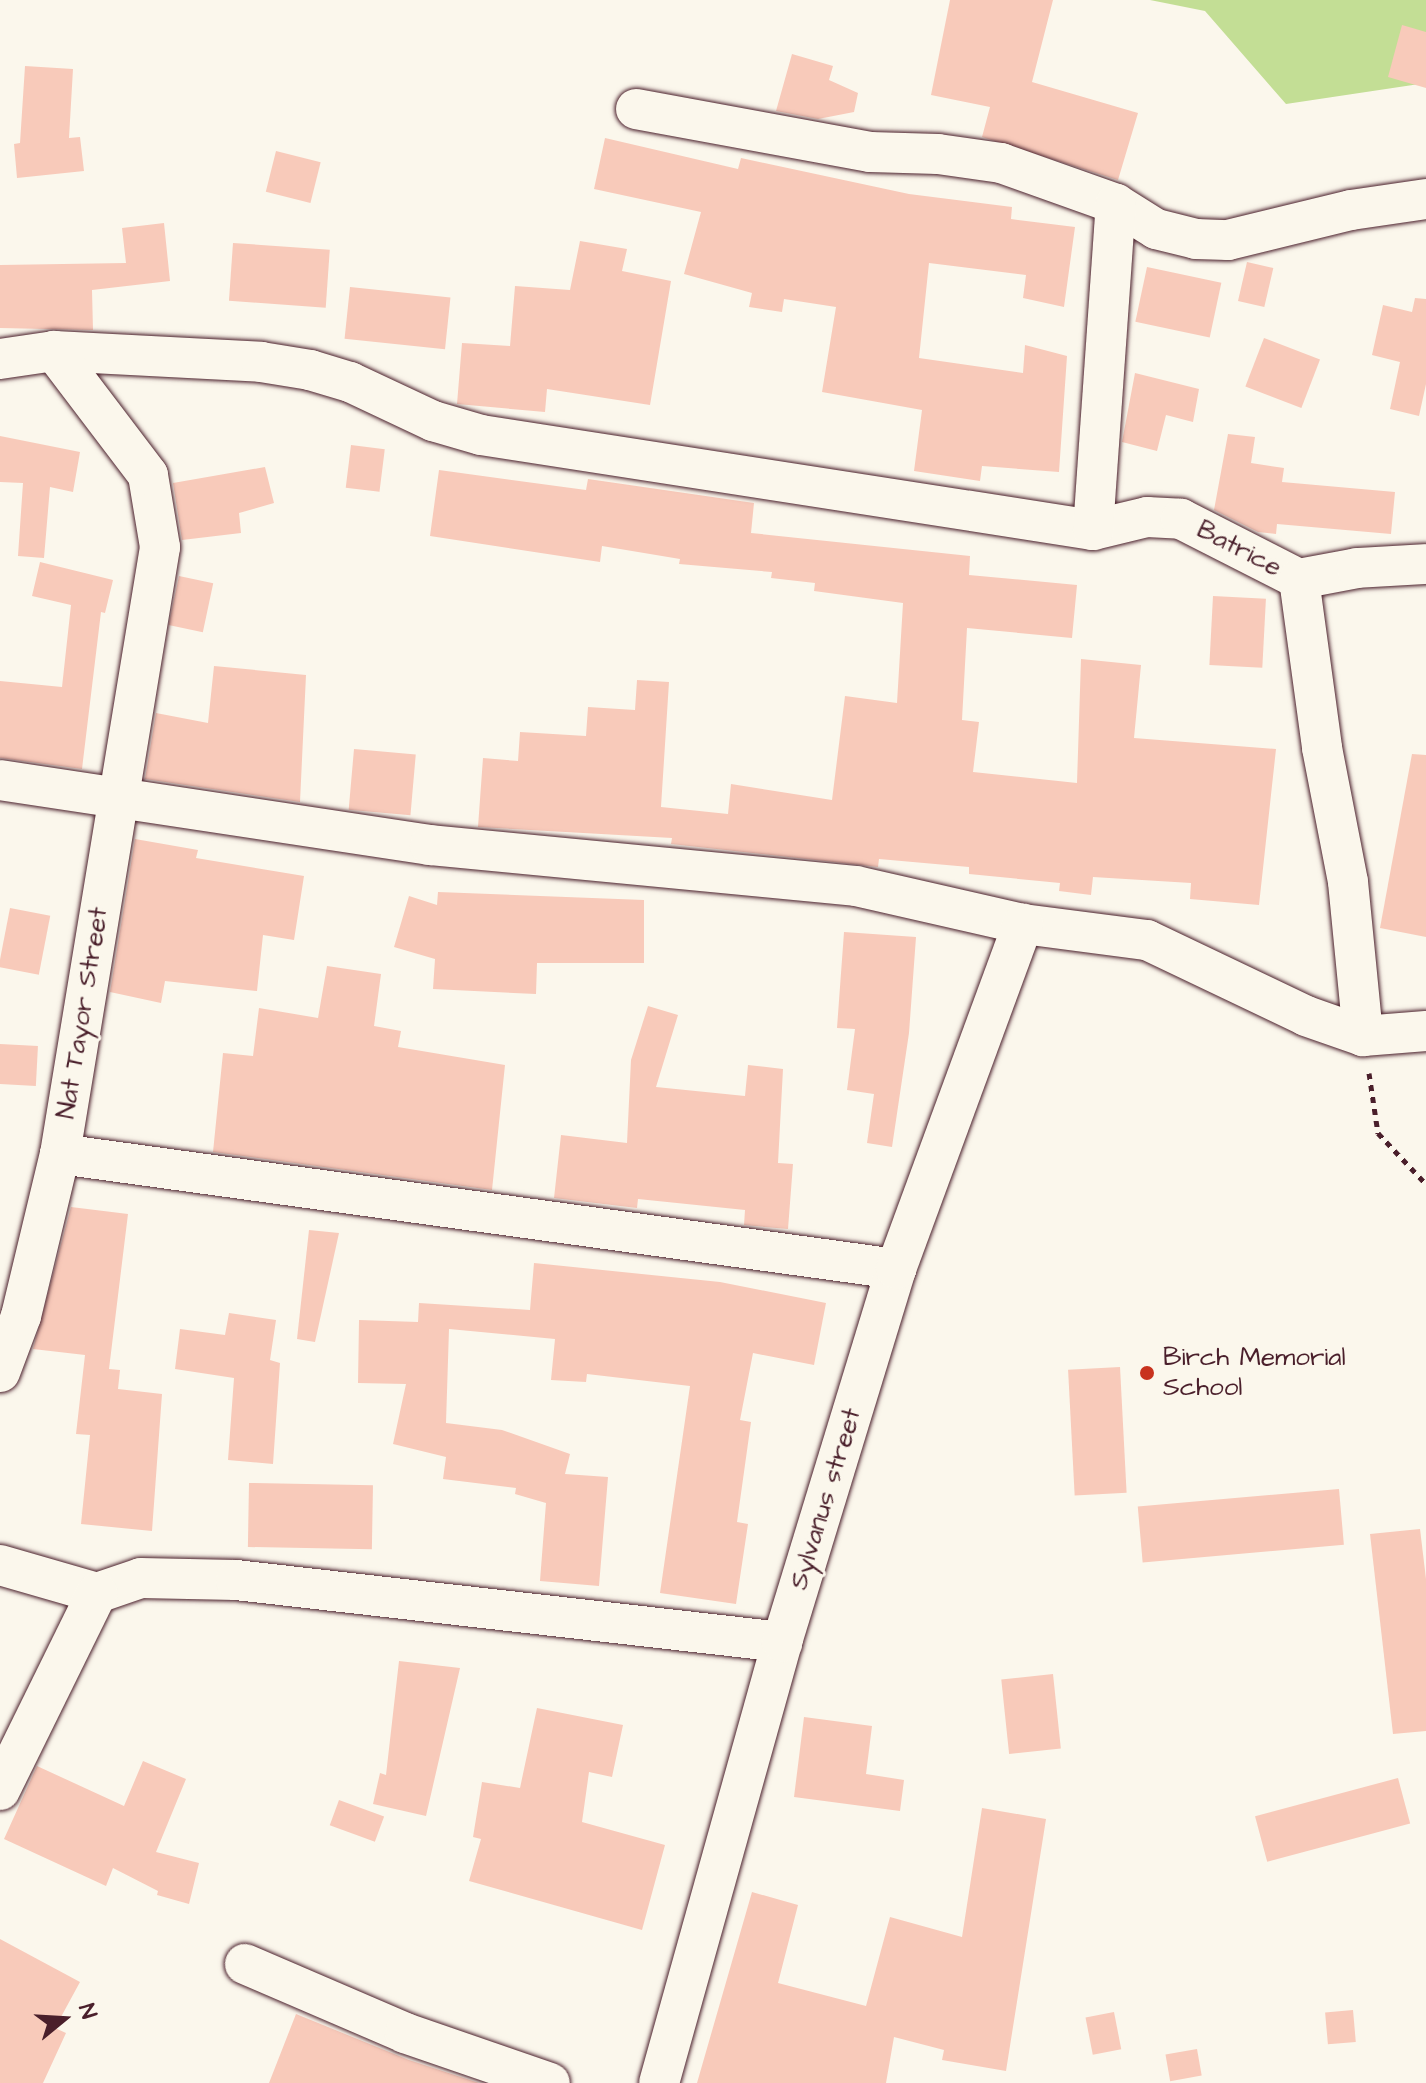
<!DOCTYPE html>
<style>
body{margin:0}
#map{position:relative;width:1426px;height:2083px;overflow:hidden;background:#fbf7ec;font-family:"Architects Daughter",sans-serif}
div>[style]{position:absolute}
.green>*{inset:0;background:#c3de95}
.building>*{inset:0;background:#f8caba;transform-origin:0 0}
.path>*{height:5px;margin-top:-2.5px;transform-origin:0;background:repeating-linear-gradient(90deg,#4a1f2b 0 6px,transparent 0 12px)}
.roads{filter:drop-shadow(0 0 2px #4a1f2b) drop-shadow(0 0 2px #4a1f2b)}
.minor>*{height:40px;margin:-20px;padding:0 20px;transform-origin:20px;border-radius:20px;background:#fbf7ec}
.dots>*{width:22px;height:22px;translate:-50% -50%;box-sizing:border-box;border:4px solid #fbf7ec;border-radius:50%}
span{translate:-50% -50%;white-space:nowrap;text-align:center;line-height:1.15;-webkit-text-stroke:6px #fbf7ec;paint-order:stroke}
.street-label{font-size:26px;color:#4a1f2b}
.poi-label{font-size:26px;color:#4a1f2b}
.left{translate:0 -50%;text-align:left}
.north{position:absolute;left:24px;top:1979px;width:80px;height:80px;-webkit-text-stroke:6px #fbf7ec;paint-order:stroke;rotate:72deg;font-size:22px;font-weight:700;line-height:32px;text-align:center;color:#4a1f2b}
.north::after{content:'';display:block;margin:auto;width:28px;height:36px;background:#4a1f2b;clip-path:polygon(50% 0,100% 100%,50% 72%,0 100%)}
</style>
<div id="map">
<div class="green">
<i style="clip-path:polygon(1150px 0,1426px 0,1426px 83px,1286px 104px,1205px 11px)"></i>
</div>
<div class="building">
<i style="clip-path:polygon(950px 0,1053px 0,1032px 82px,1138px 113px,1118px 180px,982px 137px,990px 107px,931px 95px)"></i>
<i style="clip-path:polygon(1402px 25px,1426px 32px,1426px 88px,1388px 77px)"></i>
<i style="clip-path:polygon(792px 54px,833px 66px,829px 80px,858px 93px,854px 112px,818px 119px,776px 111px)"></i>
<i style="clip-path:polygon(25px 66px,73px 69px,69px 138px,80px 137px,84px 171px,17px 178px,14px 144px,20px 143px)"></i>
<i style="clip-path:polygon(605px 138px,738px 169px,741px 158px,909px 194px,1012px 207px,1011px 219px,1075px 227px,1064px 307px,1023px 298px,1026px 275px,929px 263px,919px 358px,1023px 373px,1025px 345px,1067px 356px,1059px 472px,982px 466px,980px 481px,914px 471px,922px 410px,822px 392px,836px 307px,784px 299px,782px 312px,749px 307px,752px 293px,684px 274px,701px 212px,594px 189px)"></i>
<i style="left:276px;top:151px;width:46px;height:42px;rotate:14deg"></i>
<i style="clip-path:polygon(164px 223px,170px 281px,92px 290px,93px 330px,0 328px,0 265px,126px 263px,122px 228px)"></i>
<i style="clip-path:polygon(580px 241px,627px 249px,622px 271px,671px 281px,650px 405px,547px 389px,545px 412px,457px 404px,462px 343px,510px 346px,515px 286px,570px 290px)"></i>
<i style="left:233px;top:243px;width:97px;height:58px;rotate:4deg"></i>
<i style="left:1247px;top:262px;width:27px;height:40px;rotate:13deg"></i>
<i style="left:1147px;top:267px;width:76px;height:56px;rotate:12deg"></i>
<i style="left:350px;top:287px;width:101px;height:52px;rotate:6deg"></i>
<i style="clip-path:polygon(1415px 298px,1426px 299px,1426px 384px,1419px 416px,1390px 409px,1400px 362px,1372px 355px,1383px 305px,1412px 312px)"></i>
<i style="left:1264px;top:338px;width:60px;height:52px;rotate:21deg"></i>
<i style="clip-path:polygon(1135px 373px,1199px 389px,1193px 422px,1166px 415px,1157px 451px,1122px 442px)"></i>
<i style="clip-path:polygon(1228px 434px,1255px 437px,1251px 463px,1284px 468px,1282px 482px,1395px 492px,1391px 534px,1277px 524px,1276px 534px,1258px 532px,1214px 510px)"></i>
<i style="clip-path:polygon(0 436px,80px 452px,73px 492px,50px 487px,44px 558px,18px 556px,23px 483px,0 482px)"></i>
<i style="left:351px;top:445px;width:34px;height:43px;rotate:7deg"></i>
<i style="clip-path:polygon(265px 467px,274px 503px,239px 513px,241px 533px,182px 540px,173px 483px)"></i>
<i style="clip-path:polygon(439px 470px,586px 490px,588px 479px,754px 503px,751px 533px,970px 556px,969px 575px,1077px 585px,1072px 638px,967px 628px,962px 720px,979px 722px,973px 772px,1077px 783px,1081px 659px,1141px 665px,1134px 738px,1276px 749px,1259px 905px,1190px 899px,1191px 883px,1093px 877px,1091px 895px,1059px 891px,1060px 883px,969px 874px,969px 867px,879px 859px,878px 867px,671px 844px,672px 838px,478px 827px,483px 758px,518px 761px,520px 732px,586px 736px,588px 707px,635px 710px,637px 680px,669px 682px,661px 807px,728px 814px,731px 784px,832px 800px,845px 696px,897px 703px,903px 603px,814px 591px,815px 583px,771px 578px,772px 572px,679px 564px,680px 559px,602px 546px,600px 562px,430px 536px)"></i>
<i style="clip-path:polygon(40px 562px,113px 580px,105px 613px,101px 612px,82px 769px,0 758px,0 681px,62px 687px,71px 605px,32px 596px)"></i>
<i style="left:179px;top:576px;width:35px;height:50px;rotate:12deg"></i>
<i style="left:1213px;top:596px;width:53px;height:69px;rotate:3deg"></i>
<i style="clip-path:polygon(214px 666px,306px 675px,300px 802px,145px 779px,156px 713px,208px 723px)"></i>
<i style="left:354px;top:749px;width:62px;height:61px;rotate:5deg"></i>
<i style="clip-path:polygon(1412px 754px,1426px 755px,1426px 937px,1380px 928px)"></i>
<i style="clip-path:polygon(135px 839px,198px 850px,196px 858px,304px 876px,294px 940px,263px 935px,257px 991px,165px 981px,161px 1003px,110px 992px)"></i>
<i style="clip-path:polygon(438px 892px,644px 900px,644px 963px,537px 963px,536px 994px,433px 989px,435px 959px,394px 947px,409px 896px,437px 905px)"></i>
<i style="left:10px;top:908px;width:41px;height:60px;rotate:11deg"></i>
<i style="clip-path:polygon(844px 932px,916px 937px,909px 1033px,892px 1147px,867px 1143px,874px 1094px,847px 1090px,855px 1029px,837px 1028px)"></i>
<i style="clip-path:polygon(327px 966px,381px 974px,374px 1026px,401px 1031px,398px 1047px,505px 1065px,492px 1190px,213px 1152px,223px 1053px,253px 1056px,259px 1008px,318px 1018px)"></i>
<i style="clip-path:polygon(648px 1006px,678px 1015px,656px 1087px,745px 1096px,748px 1065px,783px 1069px,778px 1163px,793px 1164px,788px 1229px,744px 1225px,745px 1210px,638px 1199px,637px 1208px,554px 1198px,561px 1135px,627px 1143px,631px 1060px)"></i>
<i style="left:0;top:1044px;width:38px;height:40px;rotate:3deg"></i>
<i style="clip-path:polygon(71px 1207px,128px 1214px,109px 1369px,120px 1370px,118px 1389px,162px 1394px,152px 1531px,81px 1524px,90px 1435px,76px 1434px,85px 1355px,33px 1349px)"></i>
<i style="clip-path:polygon(309px 1230px,339px 1233px,315px 1342px,297px 1339px)"></i>
<i style="clip-path:polygon(534px 1263px,720px 1282px,826px 1303px,814px 1365px,753px 1353px,740px 1420px,751px 1422px,737px 1522px,748px 1524px,736px 1604px,660px 1593px,690px 1386px,587px 1374px,586px 1382px,551px 1380px,555px 1339px,449px 1329px,446px 1423px,502px 1430px,570px 1454px,565px 1474px,608px 1477px,599px 1586px,540px 1581px,546px 1503px,515px 1494px,516px 1488px,443px 1479px,446px 1457px,393px 1444px,406px 1384px,358px 1383px,359px 1320px,418px 1322px,419px 1303px,530px 1310px)"></i>
<i style="clip-path:polygon(229px 1313px,276px 1320px,270px 1360px,280px 1363px,273px 1464px,228px 1460px,234px 1378px,175px 1369px,180px 1329px,225px 1335px)"></i>
<i style="left:1120px;top:1367px;width:126px;height:52px;rotate:87deg"></i>
<i style="left:249px;top:1483px;width:124px;height:64px;rotate:1deg"></i>
<i style="left:1339px;top:1489px;width:56px;height:202px;rotate:85deg"></i>
<i style="clip-path:polygon(1420px 1529px,1426px 1579px,1426px 1731px,1393px 1734px,1370px 1534px)"></i>
<i style="clip-path:polygon(399px 1661px,460px 1668px,426px 1816px,373px 1804px,380px 1773px,386px 1775px)"></i>
<i style="left:1053px;top:1674px;width:75px;height:52px;rotate:84deg"></i>
<i style="clip-path:polygon(537px 1708px,623px 1725px,612px 1777px,589px 1772px,582px 1822px,665px 1845px,642px 1930px,469px 1881px,481px 1839px,473px 1837px,482px 1782px,520px 1788px)"></i>
<i style="clip-path:polygon(804px 1717px,872px 1726px,866px 1774px,904px 1780px,900px 1811px,794px 1797px)"></i>
<i style="clip-path:polygon(143px 1761px,186px 1779px,156px 1852px,199px 1863px,189px 1904px,157px 1895px,158px 1891px,113px 1868px,106px 1886px,4px 1839px,37px 1766px,124px 1806px)"></i>
<i style="left:1398px;top:1778px;width:47px;height:148px;rotate:75deg"></i>
<i style="left:339px;top:1800px;width:48px;height:27px;rotate:20deg"></i>
<i style="clip-path:polygon(982px 1808px,1046px 1819px,1006px 2071px,942px 2060px,944px 2050px,894px 2037px,886px 2083px,697px 2083px,752px 1892px,798px 1905px,778px 1983px,866px 2006px,890px 1917px,962px 1937px)"></i>
<i style="clip-path:polygon(0 1939px,80px 1982px,55px 2028px,66px 2033px,43px 2083px,0 2083px)"></i>
<i style="left:1353px;top:2010px;width:32px;height:28px;rotate:85deg"></i>
<i style="left:1114px;top:2012px;width:38px;height:29px;rotate:79deg"></i>
<i style="clip-path:polygon(296px 2014px,409px 2060px,479px 2083px,269px 2083px)"></i>
<i style="left:1197px;top:2049px;width:27px;height:32px;rotate:80deg"></i>
</div>
<div class="path">
<i style="left:1369px;top:1073px;width:61px;rotate:81.5deg"></i>
<i style="left:1378px;top:1133px;width:70px;rotate:46.7deg"></i>
</div>
<div class="roads">
<div class="minor">
<i style="left:636px;top:109px;width:238px;rotate:10.4deg"></i>
<i style="left:870px;top:152px;width:68px;rotate:1.7deg"></i>
<i style="left:938px;top:154px;width:64px;rotate:8.1deg"></i>
<i style="left:1001px;top:163px;width:122px;rotate:19.6deg"></i>
<i style="left:1116px;top:204px;width:47px;rotate:32deg"></i>
<i style="left:1156px;top:229px;width:41px;rotate:14deg"></i>
<i style="left:1196px;top:239px;width:32px;rotate:2deg"></i>
<i style="left:1228px;top:240px;width:127px;rotate:-13.7deg"></i>
<i style="left:1351px;top:210px;width:76px;rotate:-8.3deg"></i>
<i style="left:0;top:359px;width:55px;rotate:-8.4deg"></i>
<i style="left:54px;top:351px;width:207px;rotate:3deg"></i>
<i style="left:261px;top:362px;width:50px;rotate:9.3deg"></i>
<i style="left:310px;top:370px;width:42px;rotate:16.7deg"></i>
<i style="left:350px;top:382px;width:92px;rotate:25.2deg"></i>
<i style="left:433px;top:421px;width:50px;rotate:16.3deg"></i>
<i style="left:481px;top:435px;width:619px;rotate:8.82deg"></i>
<i style="left:1093px;top:530px;width:56px;rotate:-13.5deg"></i>
<i style="left:1147px;top:517px;width:34px;rotate:3deg"></i>
<i style="left:1181px;top:519px;width:132px;rotate:27deg"></i>
<i style="left:1093px;top:530px;width:327px;rotate:-86deg"></i>
<i style="left:1299px;top:579px;width:171px;rotate:82.2deg"></i>
<i style="left:1322px;top:748px;width:136px;rotate:79deg"></i>
<i style="left:1348px;top:882px;width:155px;rotate:84.4deg"></i>
<i style="left:1299px;top:579px;width:59px;rotate:-10.7deg"></i>
<i style="left:1357px;top:568px;width:69px;rotate:-3.3deg"></i>
<i style="left:0;top:780px;width:435px;rotate:8.6deg"></i>
<i style="left:430px;top:845px;width:428px;rotate:5.5deg"></i>
<i style="left:856px;top:886px;width:171px;rotate:12.8deg"></i>
<i style="left:1023px;top:924px;width:125px;rotate:7.4deg"></i>
<i style="left:1147px;top:940px;width:176px;rotate:25.5deg"></i>
<i style="left:1306px;top:1016px;width:60px;rotate:19.3deg"></i>
<i style="left:1363px;top:1036px;width:63px;rotate:-4.5deg"></i>
<i style="left:60px;top:1154px;width:844px;rotate:7.83deg"></i>
<i style="left:0;top:1372px;width:60px;rotate:-69.4deg"></i>
<i style="left:21px;top:1316px;width:167px;rotate:-76.5deg"></i>
<i style="left:60px;top:1154px;width:615px;rotate:-80.64deg"></i>
<i style="left:160px;top:547px;width:73px;rotate:-99.5deg"></i>
<i style="left:148px;top:475px;width:156px;rotate:-127.2deg"></i>
<i style="left:0;top:1565px;width:101px;rotate:16.1deg"></i>
<i style="left:97px;top:1593px;width:46px;rotate:-18.8deg"></i>
<i style="left:141px;top:1578px;width:95px;rotate:1.2deg"></i>
<i style="left:236px;top:1580px;width:550px;rotate:6.48deg"></i>
<i style="left:0;top:1790px;width:220px;rotate:-63.8deg"></i>
<i style="left:245px;top:1964px;width:174px;rotate:23.3deg"></i>
<i style="left:405px;top:2033px;width:153px;rotate:19deg"></i>
<i style="left:659px;top:2083px;width:458px;rotate:-74.4deg"></i>
<i style="left:782px;top:1642px;width:390px;rotate:-73deg"></i>
<i style="left:896px;top:1269px;width:368px;rotate:-69.8deg"></i>
</div>
</div>
<div class="dots">
<i style="left:1147px;top:1373px;background:#c8321e"></i>
</div>
<div class="street-label">
<span style="left:1239px;top:549px;rotate:27deg">Batrice</span>
<span style="left:83px;top:1013px;rotate:-81deg">Nat Tayor Street</span>
<span style="left:826px;top:1499px;rotate:-73deg">Sylvanus street</span>
</div>
<div class="poi-label">
<span class="left" style="left:1163px;top:1373px">Birch Memorial<br>School</span>
</div>
<div class="north">N</div>
</div>
